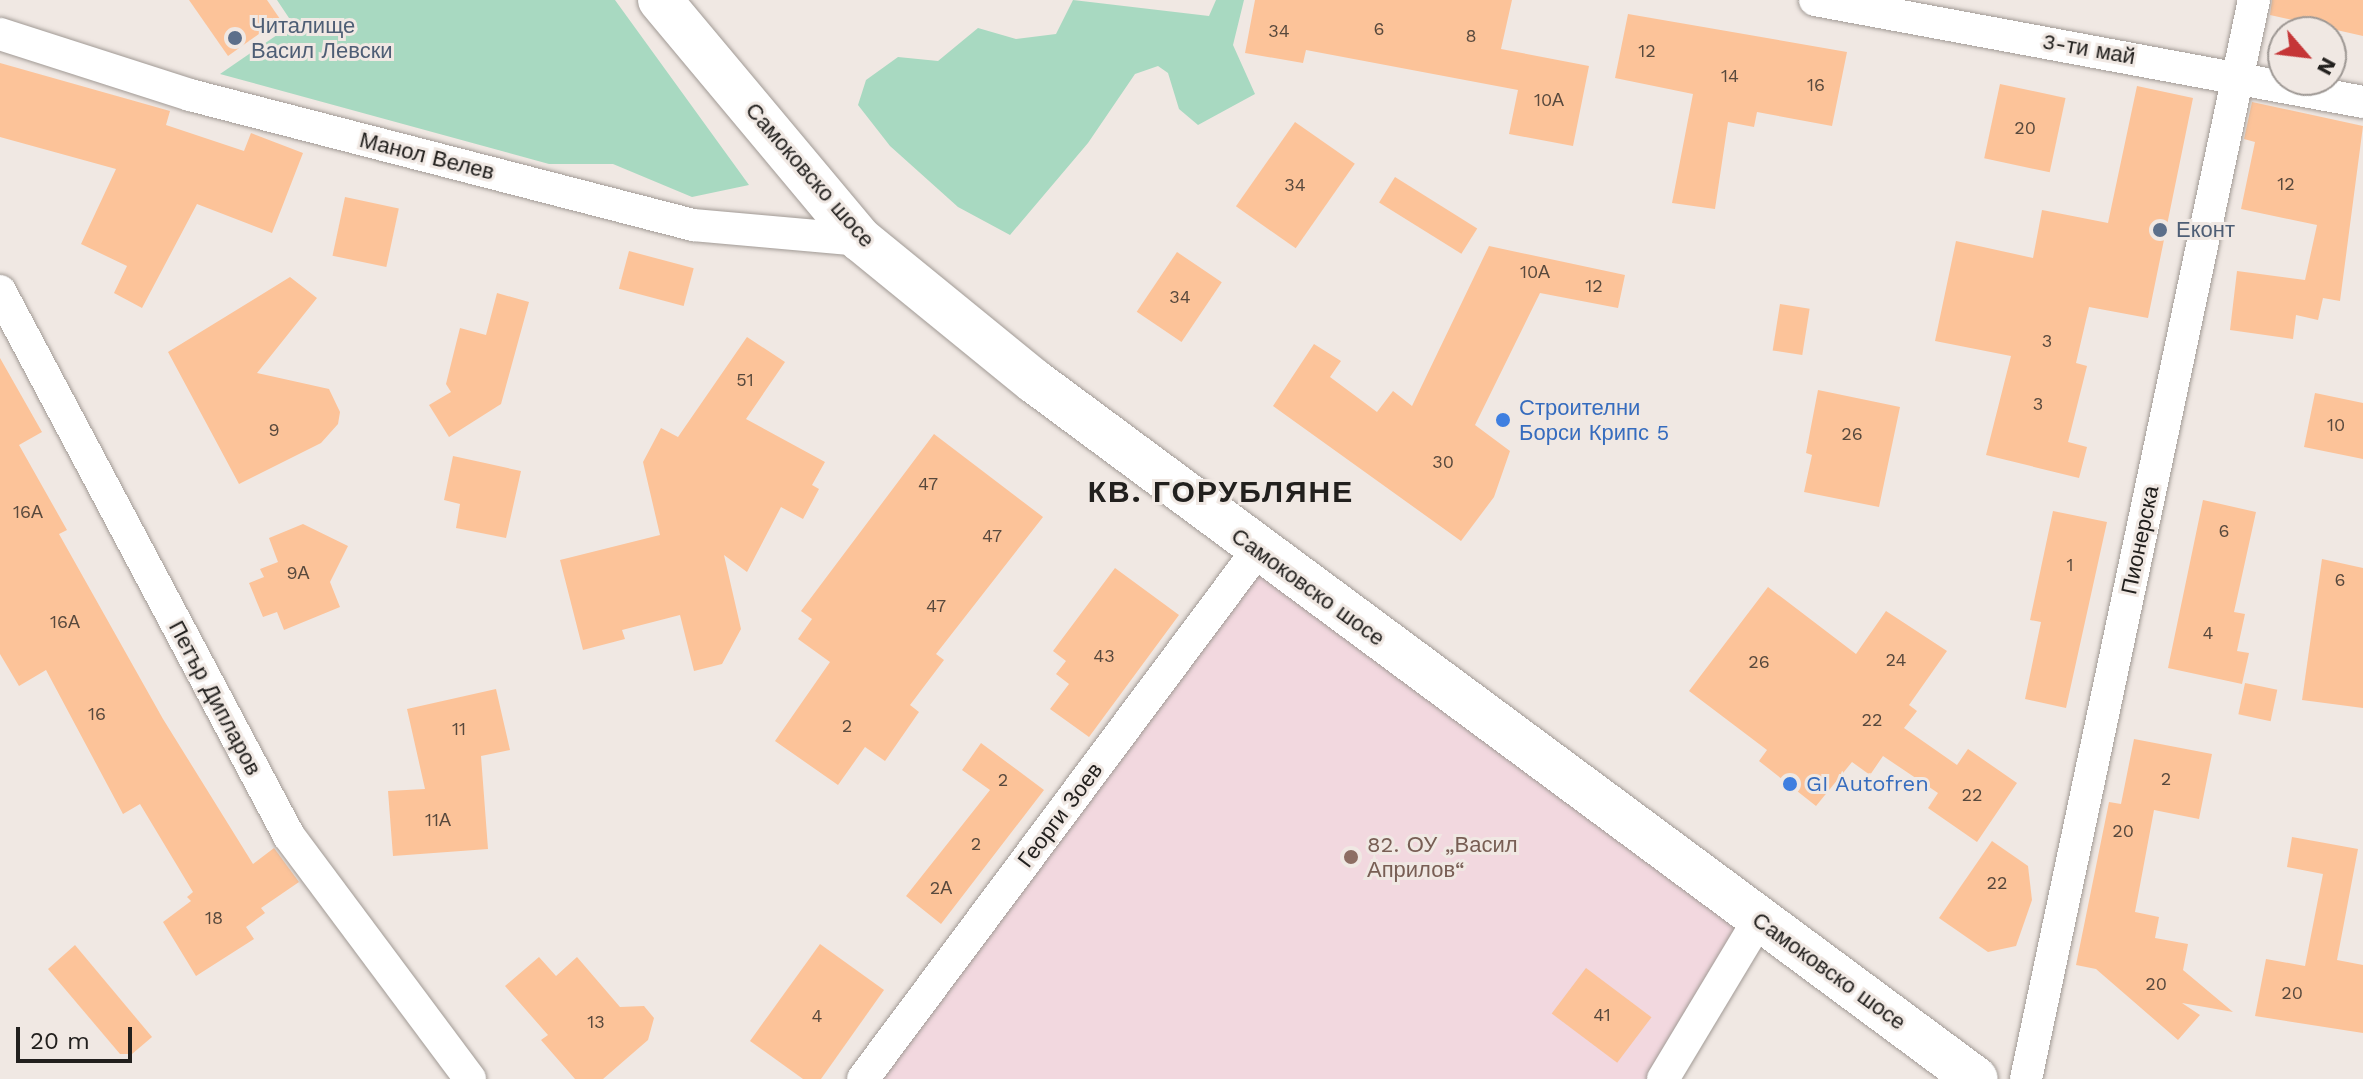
<!DOCTYPE html>
<meta charset="utf-8">
<style>
body{margin:0}
#map{position:relative;width:2363px;height:1079px;overflow:hidden;background:#f0e8e3;font-family:"Work Sans",sans-serif}
div>[style]{position:absolute}
.education>*{inset:0;background:#f2d8df}
.green>*{inset:0;background:#a8d9c1}
.building>*{inset:0;background:#fcc399;transform-origin:0 0}
.roads{filter:drop-shadow(0 0 2px #a19a95) drop-shadow(0 0 2px #a19a95)}
.street>*{height:32px;margin:-16px;padding:0 16px;transform-origin:16px;border-radius:16px;background:#fff}
.secondary>*{height:44px;margin:-22px;padding:0 22px;transform-origin:22px;border-radius:22px;background:#fff}
.dots>*{width:22px;height:22px;translate:-50% -50%;box-sizing:border-box;border:4px solid #f0e8e3;border-radius:50%}
span{translate:-50% -50%;white-space:nowrap;text-align:center;line-height:1.15;-webkit-text-stroke:6px #f0e8e3;paint-order:stroke}
.number-label{font-size:18px;color:#58493d}
.number-label span{-webkit-text-stroke-width:0}
.service-label{font-size:22px;color:#4e5e75}
.left{translate:0 -50%;text-align:left}
.street-label{font-size:22px;color:#22201e}
.shop-label{font-size:22px;color:#366cbe}
.education-label{font-size:22px;color:#785e54}
.district-label{font-size:30px;color:#22201e;font-weight:700;letter-spacing:2px}
.north{position:absolute;left:2267px;top:16px;width:80px;height:80px;box-sizing:border-box;background:#f0e8e3;border:2px solid #9e9894;border-radius:50%;rotate:118deg;font-size:22px;font-weight:700;line-height:32px;text-align:center;color:#22201e}
.north::after{content:'';display:block;margin:auto;width:28px;height:36px;background:#c53637;clip-path:polygon(50% 0,100% 100%,50% 72%,0 100%)}
.scale{position:absolute;left:16px;top:1027px;width:116px;height:36px;box-sizing:border-box;border:4px solid #22201e;border-top:0;padding-left:10px;font-size:24px;line-height:28px;white-space:nowrap;color:#22201e;-webkit-text-stroke:6px #f0e8e3;paint-order:stroke}
</style>
<div id="map">
<div class="education">
<i style="clip-path:polygon(1257px 551px,1759px 919px,1663px 1079px,863px 1079px)"></i>
</div>
<div class="green">
<i style="clip-path:polygon(277px 0,615px 0,749px 185px,692px 197px,613px 164px,549px 164px,220px 74px,293px 24px)"></i>
<i style="clip-path:polygon(1073px 0,1209px 16px,1216px 0,1244px 0,1233px 45px,1255px 94px,1198px 125px,1179px 109px,1168px 73px,1158px 66px,1135px 74px,1088px 143px,1010px 235px,958px 207px,890px 146px,858px 105px,866px 80px,898px 57px,938px 61px,978px 28px,1016px 39px,1056px 34px)"></i>
</div>
<div class="building">
<i style="clip-path:polygon(189px 0,267px 0,280px 19px,228px 56px)"></i>
<i style="clip-path:polygon(1255px 0,1512px 0,1501px 49px,1589px 66px,1573px 146px,1509px 134px,1518px 90px,1306px 50px,1303px 63px,1245px 53px)"></i>
<i style="clip-path:polygon(2272px 0,2363px 0,2363px 36px,2270px 15px)"></i>
<i style="clip-path:polygon(1628px 14px,1847px 52px,1832px 126px,1757px 112px,1754px 127px,1728px 122px,1715px 209px,1672px 203px,1693px 94px,1615px 78px)"></i>
<i style="clip-path:polygon(0 63px,170px 111px,166px 125px,244px 151px,251px 133px,303px 153px,272px 233px,197px 204px,142px 308px,114px 293px,127px 266px,81px 244px,116px 169px,0 137px)"></i>
<i style="left:2000px;top:84px;width:67px;height:76px;rotate:12deg"></i>
<i style="clip-path:polygon(2137px 86px,2193px 98px,2148px 318px,2089px 307px,2076px 363px,2087px 366px,2068px 442px,2087px 447px,2079px 478px,1986px 455px,2011px 356px,1935px 341px,1956px 241px,2033px 258px,2042px 210px,2108px 223px)"></i>
<i style="clip-path:polygon(2252px 102px,2363px 126px,2340px 301px,2323px 298px,2318px 320px,2296px 315px,2293px 339px,2230px 330px,2237px 271px,2305px 280px,2317px 225px,2241px 209px,2255px 142px,2244px 139px)"></i>
<i style="left:1295px;top:122px;width:73px;height:103px;rotate:35deg"></i>
<i style="left:1395px;top:177px;width:97px;height:30px;rotate:32deg"></i>
<i style="left:345px;top:197px;width:55px;height:60px;rotate:12deg"></i>
<i style="clip-path:polygon(1489px 246px,1625px 275px,1618px 308px,1540px 293px,1475px 425px,1510px 451px,1494px 497px,1461px 541px,1273px 406px,1314px 344px,1341px 361px,1330px 377px,1377px 412px,1393px 391px,1412px 406px)"></i>
<i style="left:629px;top:251px;width:67px;height:39px;rotate:15deg"></i>
<i style="left:1177px;top:252px;width:54px;height:72px;rotate:34deg"></i>
<i style="clip-path:polygon(290px 277px,317px 298px,257px 373px,329px 389px,340px 412px,338px 424px,321px 443px,239px 484px,168px 352px)"></i>
<i style="clip-path:polygon(497px 293px,529px 302px,501px 404px,449px 437px,429px 405px,451px 392px,446px 384px,460px 328px,486px 335px)"></i>
<i style="left:1780px;top:304px;width:30px;height:47px;rotate:9deg"></i>
<i style="clip-path:polygon(747px 337px,785px 362px,746px 419px,825px 462px,812px 485px,819px 489px,803px 519px,781px 507px,747px 572px,724px 555px,741px 629px,722px 664px,694px 671px,680px 615px,622px 630px,625px 639px,583px 650px,560px 560px,660px 535px,643px 462px,661px 428px,678px 437px)"></i>
<i style="clip-path:polygon(0 358px,42px 432px,19px 445px,67px 530px,59px 534px,163px 719px,253px 864px,274px 848px,299px 882px,261px 908px,265px 913px,246px 927px,254px 939px,196px 976px,163px 922px,191px 901px,187px 897px,193px 892px,140px 804px,123px 814px,46px 670px,19px 686px,0 654px)"></i>
<i style="clip-path:polygon(1818px 390px,1900px 407px,1879px 507px,1804px 492px,1812px 455px,1806px 453px)"></i>
<i style="clip-path:polygon(2315px 393px,2363px 403px,2363px 459px,2304px 447px)"></i>
<i style="clip-path:polygon(934px 434px,1043px 517px,936px 654px,944px 660px,910px 705px,919px 712px,885px 761px,865px 747px,838px 785px,775px 741px,830px 662px,798px 639px,812px 619px,801px 611px)"></i>
<i style="clip-path:polygon(453px 456px,521px 471px,506px 538px,456px 528px,460px 504px,444px 500px)"></i>
<i style="clip-path:polygon(2203px 500px,2256px 512px,2234px 612px,2245px 614px,2237px 651px,2249px 653px,2242px 684px,2168px 668px)"></i>
<i style="clip-path:polygon(2053px 511px,2107px 522px,2066px 708px,2025px 699px,2041px 622px,2030px 620px)"></i>
<i style="clip-path:polygon(303px 524px,348px 546px,330px 582px,340px 607px,284px 630px,277px 612px,263px 617px,249px 583px,264px 577px,260px 569px,278px 562px,269px 538px)"></i>
<i style="clip-path:polygon(2322px 559px,2363px 568px,2363px 708px,2302px 700px)"></i>
<i style="clip-path:polygon(1115px 568px,1179px 615px,1089px 737px,1050px 709px,1069px 684px,1056px 674px,1066px 661px,1053px 651px)"></i>
<i style="clip-path:polygon(1768px 587px,1856px 654px,1886px 611px,1947px 651px,1909px 705px,1917px 711px,1904px 728px,1957px 765px,1968px 749px,2017px 783px,1977px 842px,1928px 808px,1938px 793px,1883px 756px,1870px 775px,1852px 762px,1816px 806px,1759px 761px,1767px 750px,1689px 691px)"></i>
<i style="left:2245px;top:683px;width:33px;height:32px;rotate:12deg"></i>
<i style="clip-path:polygon(496px 689px,510px 750px,481px 756px,488px 849px,393px 856px,388px 791px,425px 789px,407px 709px)"></i>
<i style="clip-path:polygon(2134px 739px,2212px 754px,2199px 819px,2154px 810px,2135px 912px,2159px 917px,2155px 938px,2188px 944px,2183px 970px,2233px 1012px,2182px 1003px,2200px 1015px,2178px 1040px,2096px 969px,2076px 965px,2109px 802px,2121px 804px)"></i>
<i style="clip-path:polygon(981px 743px,1044px 790px,941px 924px,906px 896px,990px 790px,962px 770px)"></i>
<i style="clip-path:polygon(2292px 837px,2358px 849px,2337px 960px,2363px 965px,2363px 1033px,2255px 1016px,2266px 959px,2305px 966px,2323px 874px,2287px 867px)"></i>
<i style="clip-path:polygon(1992px 841px,2028px 866px,2032px 900px,2016px 946px,1988px 952px,1939px 918px)"></i>
<i style="clip-path:polygon(820px 944px,884px 990px,821px 1079px,803px 1079px,750px 1041px)"></i>
<i style="clip-path:polygon(75px 945px,152px 1037px,132px 1054px,120px 1054px,48px 969px)"></i>
<i style="clip-path:polygon(539px 957px,556px 976px,577px 957px,620px 1007px,644px 1006px,654px 1018px,648px 1040px,603px 1079px,575px 1079px,541px 1040px,548px 1035px,505px 986px)"></i>
<i style="left:1586px;top:968px;width:82px;height:57px;rotate:37deg"></i>
</div>
<div class="roads">
<div class="street">
<i style="left:1815px;top:0;width:557px;rotate:10.54deg"></i>
<i style="left:0;top:34px;width:200px;rotate:17.8deg"></i>
<i style="left:190px;top:95px;width:520px;rotate:14.49deg"></i>
<i style="left:693px;top:225px;width:169px;rotate:5.1deg"></i>
<i style="left:0;top:291px;width:617px;rotate:62.06deg"></i>
<i style="left:289px;top:836px;width:303px;rotate:53.3deg"></i>
<i style="left:863px;top:1079px;width:659px;rotate:-53.27deg"></i>
<i style="left:1663px;top:1079px;width:187px;rotate:-59deg"></i>
<i style="left:2026px;top:1079px;width:1103px;rotate:-78.07deg"></i>
</div>
<div class="secondary">
<i style="left:660px;top:0;width:313px;rotate:50.1deg"></i>
<i style="left:861px;top:240px;width:223px;rotate:39.2deg"></i>
<i style="left:1034px;top:381px;width:1172px;rotate:36.54deg"></i>
</div>
</div>
<div class="dots">
<i style="left:235px;top:38px;background:#5c6f8a"></i>
<i style="left:2160px;top:230px;background:#5c6f8a"></i>
<i style="left:1503px;top:420px;background:#3f7fe0"></i>
<i style="left:1790px;top:784px;background:#3f7fe0"></i>
<i style="left:1351px;top:857px;background:#8d6e63"></i>
</div>
<div class="number-label">
<span style="left:1379px;top:29px">6</span>
<span style="left:1279px;top:31px">34</span>
<span style="left:1471px;top:36px">8</span>
<span style="left:1647px;top:51px">12</span>
<span style="left:1730px;top:76px">14</span>
<span style="left:1816px;top:85px">16</span>
<span style="left:1549px;top:100px">10А</span>
<span style="left:2025px;top:128px">20</span>
<span style="left:2286px;top:184px">12</span>
<span style="left:1295px;top:185px">34</span>
<span style="left:1535px;top:272px">10А</span>
<span style="left:1594px;top:286px">12</span>
<span style="left:1180px;top:297px">34</span>
<span style="left:2047px;top:341px">3</span>
<span style="left:745px;top:380px">51</span>
<span style="left:2038px;top:404px">3</span>
<span style="left:2336px;top:425px">10</span>
<span style="left:274px;top:430px">9</span>
<span style="left:1852px;top:434px">26</span>
<span style="left:1443px;top:462px">30</span>
<span style="left:928px;top:484px">47</span>
<span style="left:28px;top:512px">16А</span>
<span style="left:2224px;top:531px">6</span>
<span style="left:992px;top:536px">47</span>
<span style="left:2070px;top:565px">1</span>
<span style="left:298px;top:573px">9А</span>
<span style="left:2340px;top:580px">6</span>
<span style="left:936px;top:606px">47</span>
<span style="left:65px;top:622px">16А</span>
<span style="left:2208px;top:633px">4</span>
<span style="left:1104px;top:656px">43</span>
<span style="left:1896px;top:660px">24</span>
<span style="left:1759px;top:662px">26</span>
<span style="left:97px;top:714px">16</span>
<span style="left:1872px;top:720px">22</span>
<span style="left:847px;top:726px">2</span>
<span style="left:459px;top:729px">11</span>
<span style="left:2166px;top:779px">2</span>
<span style="left:1003px;top:780px">2</span>
<span style="left:1972px;top:795px">22</span>
<span style="left:438px;top:820px">11А</span>
<span style="left:2123px;top:831px">20</span>
<span style="left:976px;top:844px">2</span>
<span style="left:1997px;top:883px">22</span>
<span style="left:941px;top:888px">2А</span>
<span style="left:214px;top:918px">18</span>
<span style="left:2156px;top:984px">20</span>
<span style="left:2292px;top:993px">20</span>
<span style="left:1602px;top:1015px">41</span>
<span style="left:817px;top:1016px">4</span>
<span style="left:596px;top:1022px">13</span>
</div>
<div class="service-label">
<span class="left" style="left:251px;top:38px">Читалище<br>Васил Левски</span>
<span class="left" style="left:2176px;top:230px">Еконт</span>
</div>
<div class="street-label">
<span style="left:2089px;top:49px;rotate:10deg">3-ти май</span>
<span style="left:427px;top:156px;rotate:14deg">Манол Велев</span>
<span style="left:810px;top:175px;rotate:49deg">Самоковско шосе</span>
<span style="left:2140px;top:540px;rotate:-78deg">Пионерска</span>
<span style="left:1308px;top:587px;rotate:36deg">Самоковско шосе</span>
<span style="left:215px;top:698px;rotate:62deg">Петър Дипларов</span>
<span style="left:1060px;top:815px;rotate:-53deg">Георги Зоев</span>
<span style="left:1829px;top:971px;rotate:36deg">Самоковско шосе</span>
</div>
<div class="shop-label">
<span class="left" style="left:1519px;top:420px">Строителни<br>Борси Крипс 5</span>
<span class="left" style="left:1806px;top:784px">GI Autofren</span>
</div>
<div class="education-label">
<span class="left" style="left:1367px;top:857px">82. ОУ „Васил<br>Априлов“</span>
</div>
<div class="district-label">
<span style="left:1221px;top:492px">КВ. ГОРУБЛЯНЕ</span>
</div>
<div class="north">N</div>
<div class="scale">20 m</div>
</div>
